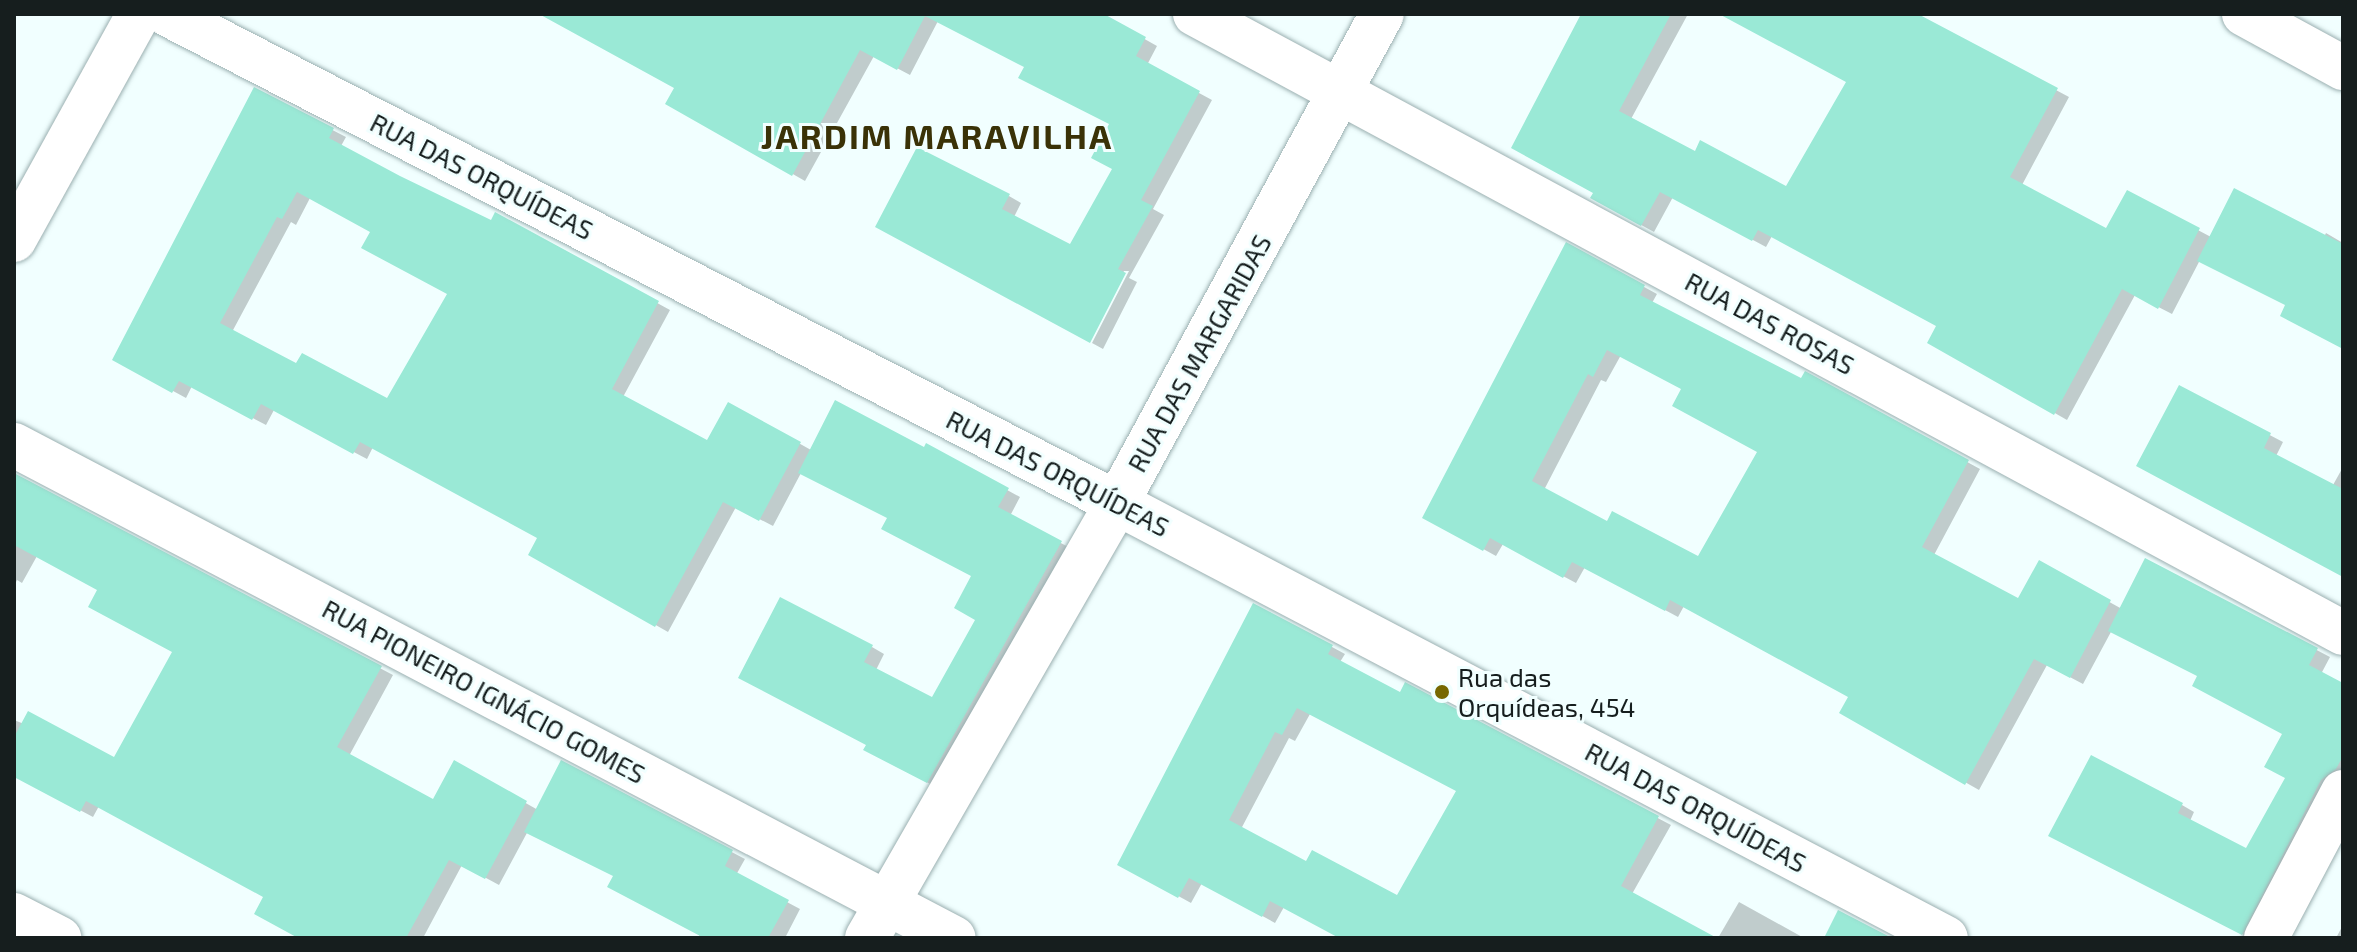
<!DOCTYPE html>
<meta charset="utf-8">
<style>
body{margin:0}
#map{position:relative;width:2357px;height:952px;overflow:hidden;background:#f1ffff;font-family:"Exo 2",sans-serif}
div>[style]{position:absolute}
.shadow>*{inset:0;background:#0003}
.building>*{inset:0;background:#9ae9d6}
.roads{filter:drop-shadow(0 0 2px #9bb0b1) drop-shadow(0 0 2px #9bb0b1)}
.minor>*{height:44px;margin:-22px;padding:0 22px;transform-origin:22px;border-radius:22px;background:#fff}
.dots>*{width:22px;height:22px;translate:-50% -50%;box-sizing:border-box;border:4px solid #f1ffff;border-radius:50%}
span{translate:-50% -50%;white-space:nowrap;text-align:center;line-height:1.15;-webkit-text-stroke:6px #f1ffff;paint-order:stroke}
.street-label{font-size:26px;color:#161e1e}
.poi-label{font-size:26px;color:#161e1e}
.left{translate:0 -50%;text-align:left}
.district-label{font-size:34px;color:#3a3207;font-weight:700;letter-spacing:2px}
.frame{position:absolute;inset:0;border:16px solid #161e1e;pointer-events:none}
</style>
<div id="map">
<div class="shadow">
<i style="clip-path:polygon(542px 14px,1100px 14px,1157px 46px,1147px 65px,1212px 100px,1153px 209px,1164px 215px,1129px 278px,1137px 282px,1103px 349px,1092px 343px,1129px 271px,1124px 271px,1089px 341px,890px 234px,1009px 196px,1021px 203px,1014px 217px,1071px 247px,1114px 168px,1111px 124px,1026px 67px,938px 21px,910px 75px,874px 56px,805px 181px,668px 103px,677px 87px)"></i>
<i style="clip-path:polygon(1583px 14px,1688px 14px,1631px 119px,1696px 153px,1787px 188px,1848px 81px,1763px 14px,1914px 14px,2069px 97px,2022px 185px,2107px 231px,2128px 193px,2211px 237px,2324px 237px,2326px 233px,2343px 243px,2343px 348px,2288px 305px,2200px 260px,2172px 314px,2135px 295px,2067px 420px,1930px 342px,1939px 326px,1772px 236px,1766px 247px,1673px 197px,1654px 232px,1592px 198px,1595px 192px)"></i>
<i style="clip-path:polygon(evenodd,255px 90px,346px 137px,341px 146px,399px 177px,492px 222px,496px 215px,670px 310px,623px 397px,708px 443px,729px 404px,811px 450px,925px 449px,927px 446px,1020px 497px,1010px 516px,1074px 550px,940px 789px,878px 757px,868px 745px,753px 685px,872px 647px,884px 654px,876px 670px,932px 700px,977px 619px,973px 576px,889px 518px,801px 473px,773px 526px,736px 507px,668px 632px,531px 554px,540px 538px,373px 447px,367px 459px,274px 410px,266px 425px,192px 386px,186px 398px,114px 359px,255px 90px,310px 198px,373px 231px,449px 294px,388px 401px,297px 365px,232px 332px,291px 222px,296px 225px,310px 198px)"></i>
<i style="clip-path:polygon(evenodd,1567px 245px,1657px 294px,1652px 303px,1802px 381px,1806px 374px,1980px 469px,1934px 555px,2018px 600px,2039px 563px,2122px 609px,2146px 561px,2330px 657px,2321px 674px,2343px 685px,2343px 780px,2250px 938px,2063px 843px,2182px 805px,2194px 812px,2190px 821px,2247px 851px,2287px 778px,2284px 734px,2200px 676px,2112px 630px,2083px 684px,2047px 665px,1979px 790px,1841px 712px,1850px 696px,1684px 606px,1678px 617px,1585px 567px,1576px 583px,1503px 544px,1496px 556px,1425px 517px,1567px 245px,1621px 355px,1683px 389px,1760px 451px,1699px 558px,1608px 524px,1544px 490px,1601px 380px,1606px 382px,1621px 355px)"></i>
<i style="clip-path:polygon(2180px 388px,2283px 442px,2276px 456px,2333px 485px,2343px 467px,2343px 575px)"></i>
<i style="clip-path:polygon(14px 475px,393px 675px,349px 756px,434px 801px,455px 763px,538px 810px,562px 763px,745px 859px,736px 875px,800px 909px,785px 938px,698px 938px,700px 934px,615px 876px,528px 831px,499px 885px,462px 865px,423px 938px,301px 938px,265px 897px,99px 806px,93px 817px,14px 775px,14px 720px,115px 760px,175px 652px,99px 590px,37px 556px,22px 583px,17px 580px,14px 586px)"></i>
<i style="clip-path:polygon(evenodd,1254px 605px,1345px 654px,1340px 662px,1400px 694px,1405px 685px,1671px 825px,1632px 894px,1713px 938px,1342px 938px,1284px 907px,1275px 923px,1202px 883px,1191px 903px,1120px 864px,1254px 605px,1310px 714px,1459px 791px,1398px 898px,1307px 863px,1241px 829px,1289px 738px,1295px 741px,1310px 714px)"></i>
<i style="clip-path:polygon(1739px 902px,1804px 938px,1718px 938px)"></i>
<i style="clip-path:polygon(2343px 925px,2343px 938px,2336px 938px)"></i>
</div>
<div class="building">
<i style="clip-path:polygon(539px 14px,1104px 14px,1146px 37px,1136px 56px,1200px 91px,1141px 200px,1153px 206px,1118px 269px,1126px 273px,1090px 343px,875px 227px,917px 147px,1010px 194px,1002px 209px,1070px 244px,1112px 169px,1091px 158px,1109px 124px,1018px 78px,1024px 67px,925px 16px,897px 70px,860px 50px,792px 176px,665px 104px,674px 88px)"></i>
<i style="clip-path:polygon(1581px 14px,1671px 14px,1619px 111px,1695px 151px,1700px 140px,1786px 186px,1846px 82px,1719px 14px,1918px 14px,2058px 88px,2010px 177px,2106px 228px,2127px 190px,2200px 228px,2158px 309px,2122px 289px,2054px 415px,1927px 343px,1936px 326px,1758px 230px,1752px 241px,1660px 192px,1641px 226px,1590px 198px,1593px 193px,1511px 148px)"></i>
<i style="clip-path:polygon(evenodd,254px 87px,334px 128px,329px 138px,400px 176px,491px 220px,495px 212px,659px 301px,612px 389px,707px 440px,728px 402px,801px 442px,759px 521px,723px 502px,655px 627px,528px 555px,537px 538px,360px 442px,353px 454px,261px 404px,252px 420px,179px 381px,172px 393px,112px 360px,254px 87px,297px 192px,370px 232px,361px 248px,447px 294px,387px 398px,302px 353px,296px 363px,220px 323px,277px 217px,282px 219px,297px 192px)"></i>
<i style="clip-path:polygon(2234px 188px,2343px 244px,2343px 349px,2280px 316px,2285px 305px,2197px 261px)"></i>
<i style="clip-path:polygon(evenodd,1566px 242px,1645px 285px,1640px 295px,1801px 378px,1805px 371px,1969px 460px,1922px 547px,2018px 598px,2039px 560px,2111px 600px,2070px 678px,2034px 659px,1965px 785px,1839px 713px,1848px 697px,1670px 600px,1665px 611px,1572px 562px,1563px 578px,1490px 538px,1483px 551px,1422px 518px,1566px 242px,1607px 350px,1681px 389px,1672px 406px,1757px 452px,1698px 556px,1612px 511px,1607px 521px,1532px 481px,1588px 374px,1593px 377px,1607px 350px)"></i>
<i style="clip-path:polygon(2179px 385px,2271px 433px,2264px 448px,2343px 489px,2343px 577px,2136px 466px)"></i>
<i style="clip-path:polygon(835px 400px,924px 447px,926px 443px,1009px 488px,998px 507px,1062px 541px,927px 783px,863px 750px,866px 745px,738px 678px,780px 597px,873px 645px,864px 662px,932px 697px,975px 620px,954px 608px,971px 576px,881px 529px,887px 518px,798px 473px)"></i>
<i style="clip-path:polygon(14px 473px,382px 666px,337px 747px,433px 799px,454px 760px,527px 801px,485px 879px,449px 860px,406px 938px,298px 938px,254px 914px,263px 897px,86px 801px,80px 812px,14px 777px,14px 737px,28px 711px,114px 757px,172px 652px,88px 607px,97px 590px,14px 545px)"></i>
<i style="clip-path:polygon(2145px 558px,2318px 648px,2309px 665px,2343px 683px,2343px 756px,2336px 769px,2321px 780px,2242px 935px,2048px 836px,2091px 755px,2183px 803px,2178px 813px,2246px 848px,2285px 778px,2264px 767px,2282px 734px,2192px 686px,2197px 676px,2108px 631px)"></i>
<i style="clip-path:polygon(evenodd,1253px 603px,1333px 645px,1328px 654px,1400px 692px,1405px 682px,1659px 816px,1621px 886px,1717px 938px,1339px 938px,1270px 901px,1262px 917px,1189px 878px,1178px 898px,1117px 865px,1253px 603px,1297px 708px,1456px 791px,1397px 895px,1312px 850px,1306px 861px,1229px 820px,1275px 732px,1282px 735px,1297px 708px)"></i>
<i style="clip-path:polygon(561px 760px,733px 850px,725px 866px,789px 900px,768px 938px,704px 938px,607px 887px,613px 876px,524px 832px)"></i>
<i style="clip-path:polygon(1838px 910px,1892px 938px,1824px 938px)"></i>
</div>
<div class="roads">
<div class="minor">
<i style="left:167px;top:14px;width:1068px;rotate:27.24deg"></i>
<i style="left:1117px;top:503px;width:936px;rotate:27.69deg"></i>
<i style="left:1195px;top:14px;width:1304px;rotate:28.33deg"></i>
<i style="left:2244px;top:14px;width:113px;rotate:28.6deg"></i>
<i style="left:14px;top:240px;width:258px;rotate:-61.1deg"></i>
<i style="left:14px;top:445px;width:1061px;rotate:27.68deg"></i>
<i style="left:14px;top:915px;width:51px;rotate:27.1deg"></i>
<i style="left:867px;top:938px;width:502px;rotate:-60.11deg"></i>
<i style="left:1117px;top:503px;width:556px;rotate:-61.55deg"></i>
<i style="left:2266px;top:938px;width:165px;rotate:-62.2deg"></i>
</div>
</div>
<div class="dots">
<i style="left:1442px;top:692px;background:#776800"></i>
</div>
<div class="street-label">
<span style="left:482px;top:176px;rotate:27deg">RUA DAS ORQUÍDEAS</span>
<span style="left:1770px;top:323px;rotate:28deg">RUA DAS ROSAS</span>
<span style="left:1199px;top:353px;rotate:-61deg">RUA DAS MARGARIDAS</span>
<span style="left:1058px;top:473px;rotate:27deg">RUA DAS ORQUÍDEAS</span>
<span style="left:484px;top:691px;rotate:28deg">RUA PIONEIRO IGNÁCIO GOMES</span>
<span style="left:1696px;top:807px;rotate:28deg">RUA DAS ORQUÍDEAS</span>
</div>
<div class="poi-label">
<span class="left" style="left:1458px;top:692px">Rua das<br>Orquídeas, 454</span>
</div>
<div class="district-label">
<span style="left:937px;top:136px">JARDIM MARAVILHA</span>
</div>
<div class="frame"></div>
</div>
